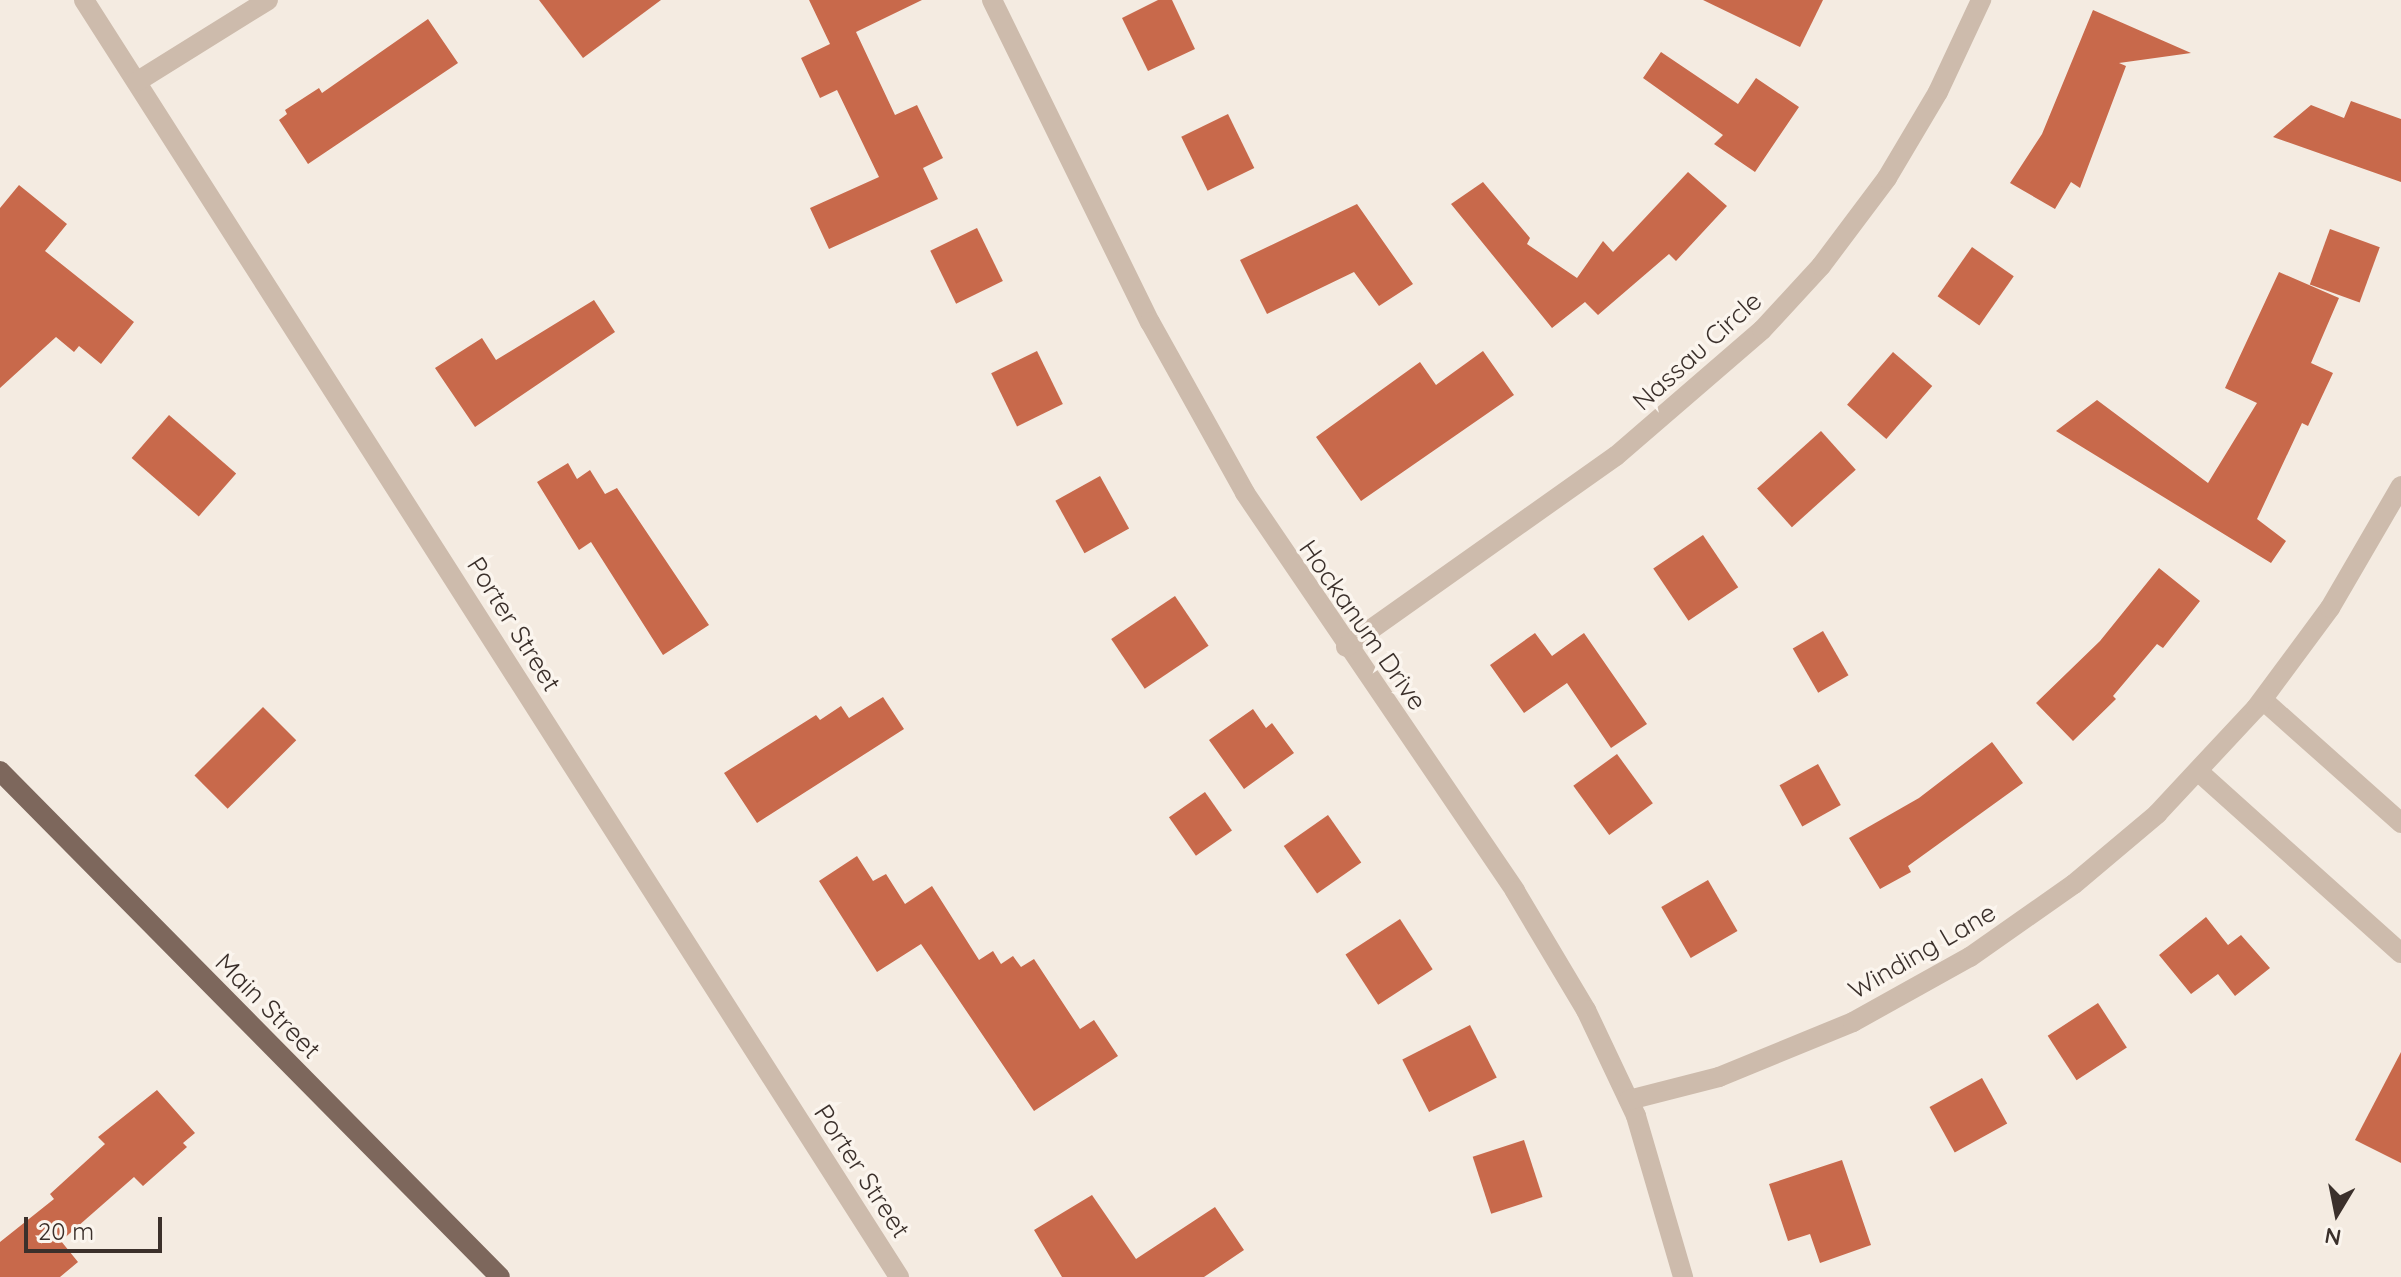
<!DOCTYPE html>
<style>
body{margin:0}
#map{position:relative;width:2401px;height:1277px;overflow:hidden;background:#f4ebe1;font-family:Quicksand,sans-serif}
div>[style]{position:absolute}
.building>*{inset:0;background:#c8694b;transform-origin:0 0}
.minor>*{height:20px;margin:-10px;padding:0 10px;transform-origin:10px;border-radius:10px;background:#cdbbac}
.major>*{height:20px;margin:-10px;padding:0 10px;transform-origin:10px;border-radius:10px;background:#7d675c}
span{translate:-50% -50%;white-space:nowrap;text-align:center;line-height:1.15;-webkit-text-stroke:7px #fbf5ee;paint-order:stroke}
.street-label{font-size:26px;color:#3b302b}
.north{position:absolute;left:2297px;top:1173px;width:80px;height:80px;-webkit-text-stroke:6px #fbf5ee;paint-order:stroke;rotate:190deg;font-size:22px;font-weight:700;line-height:32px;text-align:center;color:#3b302b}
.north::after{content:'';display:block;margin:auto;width:28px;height:36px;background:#3b302b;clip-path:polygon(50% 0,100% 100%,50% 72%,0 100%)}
.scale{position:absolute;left:24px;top:1217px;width:138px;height:36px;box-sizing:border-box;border:4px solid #3b302b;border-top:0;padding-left:10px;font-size:24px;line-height:28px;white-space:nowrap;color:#3b302b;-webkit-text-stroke:6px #fbf5ee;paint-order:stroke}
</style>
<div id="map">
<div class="building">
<i style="clip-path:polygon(539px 0,661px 0,583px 58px)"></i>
<i style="clip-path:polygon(809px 0,922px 0,856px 32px,895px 115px,917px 105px,943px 158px,923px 168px,938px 199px,829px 249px,810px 208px,879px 177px,837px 90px,820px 98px,801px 58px,830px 44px)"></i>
<i style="clip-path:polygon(1158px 0,1172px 0,1195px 49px,1148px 71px,1122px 18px)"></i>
<i style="clip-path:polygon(1703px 0,1823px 0,1800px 47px)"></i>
<i style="clip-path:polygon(2093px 10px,2191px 53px,2119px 63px,2126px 66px,2080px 188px,2071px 182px,2055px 209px,2010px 183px,2042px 134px)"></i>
<i style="clip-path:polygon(428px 19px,458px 63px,308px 164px,279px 120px,287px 114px,285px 110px,319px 88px,322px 93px)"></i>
<i style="clip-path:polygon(1661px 52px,1738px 104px,1756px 78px,1799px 107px,1755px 172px,1714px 144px,1723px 135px,1643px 78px)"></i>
<i style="clip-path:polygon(2351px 101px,2401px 119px,2401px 182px,2273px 137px,2311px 105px,2344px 118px)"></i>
<i style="left:1228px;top:114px;width:60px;height:52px;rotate:64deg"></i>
<i style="clip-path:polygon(1688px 172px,1727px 206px,1676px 261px,1669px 254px,1598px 315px,1585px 302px,1552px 328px,1451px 204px,1483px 182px,1530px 238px,1527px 244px,1577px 278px,1603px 241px,1613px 252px)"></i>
<i style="clip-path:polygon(19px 185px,67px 224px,45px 251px,134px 322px,101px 364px,79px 346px,74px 352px,56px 337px,0 388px,0 208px)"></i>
<i style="clip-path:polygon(1357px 204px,1413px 284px,1379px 306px,1354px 272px,1267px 314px,1240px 260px)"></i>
<i style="left:977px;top:228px;width:59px;height:52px;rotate:64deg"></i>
<i style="left:2330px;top:229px;width:53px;height:59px;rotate:20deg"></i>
<i style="left:1972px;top:247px;width:51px;height:60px;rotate:35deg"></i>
<i style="clip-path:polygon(2279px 272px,2339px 298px,2311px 363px,2333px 373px,2308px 426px,2302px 423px,2257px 519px,2286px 541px,2271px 563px,2056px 431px,2097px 400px,2208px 483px,2257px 403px,2225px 388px)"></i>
<i style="clip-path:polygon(594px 300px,615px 332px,475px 427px,435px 368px,482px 338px,496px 360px)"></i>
<i style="left:1037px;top:351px;width:59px;height:51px;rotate:64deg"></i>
<i style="clip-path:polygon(1483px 351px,1514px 395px,1361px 501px,1316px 437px,1420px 362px,1436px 385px)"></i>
<i style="left:1893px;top:352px;width:52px;height:70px;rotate:41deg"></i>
<i style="left:169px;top:415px;width:89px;height:57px;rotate:41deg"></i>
<i style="left:1821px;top:431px;width:52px;height:86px;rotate:48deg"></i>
<i style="clip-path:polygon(568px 463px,577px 479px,590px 470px,605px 494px,617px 488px,709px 625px,663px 655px,591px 542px,579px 550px,537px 482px)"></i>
<i style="left:1100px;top:476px;width:60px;height:51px;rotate:61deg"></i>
<i style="left:1703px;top:535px;width:63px;height:60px;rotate:56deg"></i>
<i style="clip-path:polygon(2159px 568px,2200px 601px,2163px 648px,2157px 644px,2113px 696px,2116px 699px,2073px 741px,2036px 703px,2100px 641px)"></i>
<i style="left:1175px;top:596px;width:60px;height:77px;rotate:56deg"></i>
<i style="left:1823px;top:631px;width:51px;height:35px;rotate:60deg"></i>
<i style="clip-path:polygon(1535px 633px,1552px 656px,1584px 633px,1647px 724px,1611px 748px,1567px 683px,1524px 713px,1490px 665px)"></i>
<i style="clip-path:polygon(883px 697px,904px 729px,757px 823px,724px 773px,816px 715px,820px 720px,841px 706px,849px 718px)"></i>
<i style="left:263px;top:707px;width:47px;height:97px;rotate:45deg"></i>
<i style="clip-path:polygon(1253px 709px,1266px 728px,1272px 723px,1294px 753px,1244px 789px,1209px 740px)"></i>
<i style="clip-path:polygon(1992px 742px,2023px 783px,1908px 866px,1911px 872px,1880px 889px,1849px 838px,1919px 798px)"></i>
<i style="left:1617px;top:754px;width:61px;height:54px;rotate:54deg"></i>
<i style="left:1818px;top:764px;width:47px;height:44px;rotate:61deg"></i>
<i style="left:1205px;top:792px;width:47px;height:44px;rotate:55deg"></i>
<i style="left:1328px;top:815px;width:58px;height:54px;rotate:55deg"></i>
<i style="clip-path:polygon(857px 856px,873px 881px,886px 874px,905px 904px,932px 886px,979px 960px,993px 951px,1001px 964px,1013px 956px,1021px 967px,1034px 959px,1080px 1029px,1094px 1020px,1118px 1056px,1034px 1111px,921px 944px,877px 972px,819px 881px)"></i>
<i style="left:1708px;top:880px;width:59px;height:54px;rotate:60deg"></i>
<i style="clip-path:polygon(2206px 917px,2228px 945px,2241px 935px,2270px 968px,2235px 996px,2218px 974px,2191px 994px,2159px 955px)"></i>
<i style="left:1400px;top:919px;width:60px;height:65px;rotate:57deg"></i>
<i style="left:2098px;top:1003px;width:53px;height:60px;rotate:57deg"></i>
<i style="left:1470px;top:1025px;width:59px;height:76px;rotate:63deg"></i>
<i style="clip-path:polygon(2401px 1052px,2401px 1163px,2355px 1140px)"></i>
<i style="left:1982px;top:1078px;width:52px;height:60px;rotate:61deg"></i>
<i style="clip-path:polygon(157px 1090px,195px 1133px,183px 1143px,187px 1147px,143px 1186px,134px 1177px,61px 1241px,78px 1262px,60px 1277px,0 1277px,0 1242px,54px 1199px,50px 1194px,105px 1144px,98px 1137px)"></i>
<i style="left:1524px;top:1140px;width:60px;height:54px;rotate:72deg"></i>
<i style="clip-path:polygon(1842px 1160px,1871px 1245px,1820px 1263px,1810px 1234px,1788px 1241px,1769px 1184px)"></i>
<i style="clip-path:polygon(1092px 1195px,1136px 1259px,1215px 1207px,1244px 1250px,1204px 1277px,1062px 1277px,1034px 1230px)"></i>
</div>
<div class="minor">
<i style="left:84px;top:0;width:1515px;rotate:57.45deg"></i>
<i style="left:992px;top:0;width:359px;rotate:63.9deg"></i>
<i style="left:1150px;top:322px;width:196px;rotate:60.9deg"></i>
<i style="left:1245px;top:493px;width:481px;rotate:55.8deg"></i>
<i style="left:1515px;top:891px;width:139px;rotate:59.2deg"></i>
<i style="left:1586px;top:1010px;width:117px;rotate:64.7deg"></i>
<i style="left:1636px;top:1116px;width:168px;rotate:73.7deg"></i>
<i style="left:138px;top:81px;width:153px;rotate:-31.9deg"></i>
<i style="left:1346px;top:647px;width:331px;rotate:-35.3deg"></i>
<i style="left:1616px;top:456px;width:193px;rotate:-40.8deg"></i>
<i style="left:1762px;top:330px;width:87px;rotate:-47.3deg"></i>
<i style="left:1821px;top:266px;width:110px;rotate:-53.1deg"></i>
<i style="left:1887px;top:178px;width:100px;rotate:-59.3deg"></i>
<i style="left:1938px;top:92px;width:102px;rotate:-64.9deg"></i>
<i style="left:2263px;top:700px;width:185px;rotate:41.7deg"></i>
<i style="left:2199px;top:772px;width:271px;rotate:41.9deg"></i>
<i style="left:1629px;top:1100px;width:93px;rotate:-14.3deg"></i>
<i style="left:1719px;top:1077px;width:145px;rotate:-22.3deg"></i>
<i style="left:1853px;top:1022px;width:134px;rotate:-29.1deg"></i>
<i style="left:1970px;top:957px;width:127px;rotate:-35.1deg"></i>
<i style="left:2074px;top:884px;width:109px;rotate:-40.1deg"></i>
<i style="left:2157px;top:814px;width:145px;rotate:-47deg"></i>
<i style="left:2256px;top:708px;width:124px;rotate:-53.5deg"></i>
<i style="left:2330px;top:608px;width:141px;rotate:-59.8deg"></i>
</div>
<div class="major">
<i style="left:0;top:771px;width:711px;rotate:45.34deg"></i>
</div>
<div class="street-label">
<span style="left:1697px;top:351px;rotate:-42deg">Nassau Circle</span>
<span style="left:514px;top:624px;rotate:58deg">Porter Street</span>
<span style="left:1363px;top:625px;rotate:55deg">Hockanum Drive</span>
<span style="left:1922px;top:951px;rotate:-30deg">Winding Lane</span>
<span style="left:268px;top:1006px;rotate:45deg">Main Street</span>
<span style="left:862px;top:1171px;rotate:57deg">Porter Street</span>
</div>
<div class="north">N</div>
<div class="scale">20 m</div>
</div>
